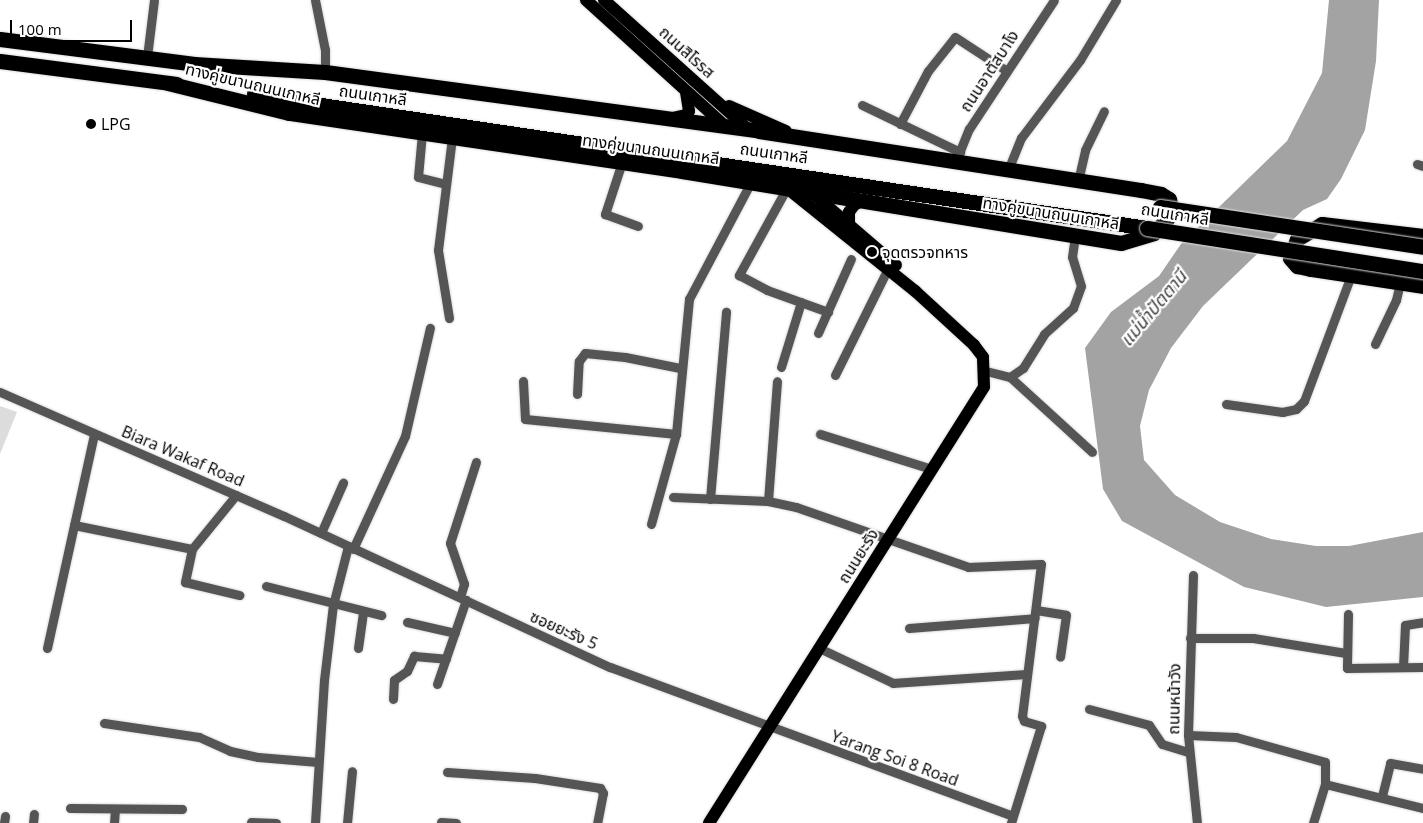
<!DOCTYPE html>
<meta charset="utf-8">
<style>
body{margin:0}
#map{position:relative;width:1423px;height:823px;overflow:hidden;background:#fff;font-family:"Open Sans","Noto Sans Thai",sans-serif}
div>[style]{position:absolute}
.green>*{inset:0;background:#dcdcdc}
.water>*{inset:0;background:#a3a3a3}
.roads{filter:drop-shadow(0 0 1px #dbdbdb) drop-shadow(0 0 1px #dbdbdb)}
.street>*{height:9px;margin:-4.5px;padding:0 4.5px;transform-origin:4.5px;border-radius:4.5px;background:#555}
.primary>*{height:12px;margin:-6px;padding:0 6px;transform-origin:6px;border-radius:6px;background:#000}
.highway>*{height:15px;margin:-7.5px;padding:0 7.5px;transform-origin:7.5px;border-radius:7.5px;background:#000}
.bridges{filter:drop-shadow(0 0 1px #dbdbdb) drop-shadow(0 0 1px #dbdbdb)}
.highway-bridge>*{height:15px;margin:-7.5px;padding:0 7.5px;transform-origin:7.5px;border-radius:7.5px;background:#000}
.dots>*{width:14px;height:14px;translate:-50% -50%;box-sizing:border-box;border:2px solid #fff;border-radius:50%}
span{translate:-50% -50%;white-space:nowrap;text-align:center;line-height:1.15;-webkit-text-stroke:4.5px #fff;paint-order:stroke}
.street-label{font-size:16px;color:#000}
.poi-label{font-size:16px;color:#000}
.left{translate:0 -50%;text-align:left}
.water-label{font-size:18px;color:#444;font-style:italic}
.scale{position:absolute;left:10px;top:20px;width:122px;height:22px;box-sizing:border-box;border:2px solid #000;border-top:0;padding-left:6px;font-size:15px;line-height:18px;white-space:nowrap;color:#000;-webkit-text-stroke:4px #fff;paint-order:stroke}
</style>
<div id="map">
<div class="green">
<i style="clip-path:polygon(0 406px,17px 412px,0 454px)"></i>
</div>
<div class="water">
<i style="clip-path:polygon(1329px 0,1379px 0,1376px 61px,1365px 130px,1341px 179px,1327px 199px,1303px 210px,1203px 306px,1171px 348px,1149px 390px,1140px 426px,1144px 460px,1175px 495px,1220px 522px,1271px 539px,1316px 546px,1349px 546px,1423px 532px,1423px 597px,1326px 607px,1244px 587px,1122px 521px,1103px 489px,1085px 348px,1111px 312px,1159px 276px,1181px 244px,1287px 141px,1322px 73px)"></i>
</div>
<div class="roads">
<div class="street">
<i style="left:315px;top:0;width:51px;rotate:78.7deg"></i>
<i style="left:325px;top:50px;width:22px;rotate:90deg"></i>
<i style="left:147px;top:57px;width:57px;rotate:-83deg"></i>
<i style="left:862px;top:105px;width:109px;rotate:25.6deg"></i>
<i style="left:900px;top:124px;width:60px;rotate:-62.2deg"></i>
<i style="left:928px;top:71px;width:43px;rotate:-51.5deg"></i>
<i style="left:955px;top:37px;width:62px;rotate:33.2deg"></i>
<i style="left:422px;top:133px;width:44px;rotate:95.2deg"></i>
<i style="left:418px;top:177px;width:29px;rotate:14deg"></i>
<i style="left:622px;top:162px;width:55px;rotate:108.1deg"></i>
<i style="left:605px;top:214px;width:35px;rotate:20deg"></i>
<i style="left:955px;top:163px;width:37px;rotate:-68deg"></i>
<i style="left:969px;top:129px;width:154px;rotate:-56.6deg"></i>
<i style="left:1417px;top:164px;width:6px;rotate:18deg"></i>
<i style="left:1008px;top:170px;width:35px;rotate:-68deg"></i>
<i style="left:1021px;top:138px;width:98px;rotate:-52.9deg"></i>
<i style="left:1080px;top:60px;width:70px;rotate:-59deg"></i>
<i style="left:1078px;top:181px;width:32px;rotate:-77deg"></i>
<i style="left:1085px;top:150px;width:43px;rotate:-64deg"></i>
<i style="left:784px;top:193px;width:94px;rotate:118.8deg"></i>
<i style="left:739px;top:275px;width:32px;rotate:28deg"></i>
<i style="left:767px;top:290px;width:65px;rotate:19.8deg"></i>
<i style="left:449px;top:318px;width:69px;rotate:-99.2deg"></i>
<i style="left:438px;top:250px;width:113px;rotate:-82.9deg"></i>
<i style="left:818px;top:333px;width:81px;rotate:-66deg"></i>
<i style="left:1375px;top:344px;width:49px;rotate:-64.5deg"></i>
<i style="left:1396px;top:300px;width:17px;rotate:-77deg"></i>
<i style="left:781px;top:367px;width:68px;rotate:-72.9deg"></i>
<i style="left:986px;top:371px;width:25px;rotate:14deg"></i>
<i style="left:1010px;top:377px;width:111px;rotate:42.4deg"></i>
<i style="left:835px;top:375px;width:119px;rotate:-63.6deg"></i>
<i style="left:1010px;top:377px;width:16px;rotate:-35deg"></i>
<i style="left:1023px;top:368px;width:40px;rotate:-58deg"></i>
<i style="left:1044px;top:334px;width:39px;rotate:-42deg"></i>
<i style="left:1073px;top:308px;width:23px;rotate:-70deg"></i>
<i style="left:1081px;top:286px;width:30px;rotate:-107deg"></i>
<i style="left:1072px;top:257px;width:22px;rotate:-82deg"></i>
<i style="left:523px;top:381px;width:38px;rotate:87deg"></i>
<i style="left:525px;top:419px;width:152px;rotate:5.7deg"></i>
<i style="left:0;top:392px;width:310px;rotate:23.6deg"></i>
<i style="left:284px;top:516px;width:359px;rotate:24.9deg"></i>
<i style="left:610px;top:667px;width:429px;rotate:20.3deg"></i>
<i style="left:577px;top:394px;width:33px;rotate:-87deg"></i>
<i style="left:579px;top:361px;width:10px;rotate:-53deg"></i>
<i style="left:585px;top:353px;width:40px;rotate:5.7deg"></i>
<i style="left:625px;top:357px;width:56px;rotate:11.3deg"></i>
<i style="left:1226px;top:404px;width:57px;rotate:8.1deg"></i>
<i style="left:1282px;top:412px;width:14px;rotate:-12deg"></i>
<i style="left:1296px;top:409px;width:11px;rotate:-45deg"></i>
<i style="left:1304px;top:401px;width:134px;rotate:-69.5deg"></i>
<i style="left:820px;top:434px;width:117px;rotate:17.4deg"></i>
<i style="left:236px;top:495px;width:70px;rotate:129.2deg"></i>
<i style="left:192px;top:549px;width:34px;rotate:102deg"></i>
<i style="left:185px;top:582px;width:56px;rotate:13.5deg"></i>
<i style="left:673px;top:497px;width:95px;rotate:2.4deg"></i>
<i style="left:768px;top:501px;width:29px;rotate:12deg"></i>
<i style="left:796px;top:507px;width:182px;rotate:19.2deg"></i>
<i style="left:968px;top:567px;width:73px;rotate:-2.4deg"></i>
<i style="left:1041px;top:564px;width:153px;rotate:97.1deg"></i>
<i style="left:1022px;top:716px;width:5px;rotate:68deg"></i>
<i style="left:1024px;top:721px;width:18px;rotate:16deg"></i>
<i style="left:1041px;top:726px;width:102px;rotate:107.2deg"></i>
<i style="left:710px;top:499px;width:188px;rotate:-85.1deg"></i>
<i style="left:768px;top:501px;width:120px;rotate:-85.7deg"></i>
<i style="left:651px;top:524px;width:93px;rotate:-74.5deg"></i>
<i style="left:676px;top:434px;width:136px;rotate:-84.5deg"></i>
<i style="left:689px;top:299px;width:132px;rotate:-62.1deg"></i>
<i style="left:74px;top:525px;width:120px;rotate:11.5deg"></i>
<i style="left:321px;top:533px;width:55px;rotate:-66.3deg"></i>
<i style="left:353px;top:549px;width:124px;rotate:-65.3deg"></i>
<i style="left:405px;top:436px;width:111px;rotate:-77deg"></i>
<i style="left:1193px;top:575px;width:160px;rotate:91.8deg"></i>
<i style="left:1188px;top:735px;width:88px;rotate:84.2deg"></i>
<i style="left:266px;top:586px;width:119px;rotate:14.2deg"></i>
<i style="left:460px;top:597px;width:14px;rotate:-73deg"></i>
<i style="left:464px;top:584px;width:43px;rotate:-108.9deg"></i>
<i style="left:450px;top:543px;width:85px;rotate:-72.2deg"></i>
<i style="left:1036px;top:610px;width:30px;rotate:9deg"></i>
<i style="left:1066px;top:615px;width:42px;rotate:98.1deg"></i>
<i style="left:1348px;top:614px;width:54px;rotate:91.1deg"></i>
<i style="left:1347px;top:668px;width:76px;rotate:-0.8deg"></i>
<i style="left:407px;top:622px;width:49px;rotate:12.9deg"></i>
<i style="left:909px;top:628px;width:126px;rotate:-4.5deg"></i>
<i style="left:1190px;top:638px;width:63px"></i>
<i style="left:1253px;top:638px;width:94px;rotate:9.2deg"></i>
<i style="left:47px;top:648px;width:219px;rotate:-77.6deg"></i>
<i style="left:358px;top:648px;width:37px;rotate:-82deg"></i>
<i style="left:819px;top:648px;width:82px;rotate:25.3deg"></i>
<i style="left:893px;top:683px;width:133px;rotate:-3.9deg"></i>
<i style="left:1403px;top:667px;width:42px;rotate:-87.3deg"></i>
<i style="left:1405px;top:625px;width:18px;rotate:-9deg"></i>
<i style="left:437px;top:684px;width:89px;rotate:-71deg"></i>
<i style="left:393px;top:699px;width:19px;rotate:-87deg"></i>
<i style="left:394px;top:680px;width:16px;rotate:-35deg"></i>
<i style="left:407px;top:671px;width:17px;rotate:-65deg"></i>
<i style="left:414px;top:656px;width:32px;rotate:5deg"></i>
<i style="left:1089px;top:709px;width:62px;rotate:14.9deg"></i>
<i style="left:1149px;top:725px;width:23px;rotate:56deg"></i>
<i style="left:1162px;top:744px;width:28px;rotate:17deg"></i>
<i style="left:104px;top:723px;width:96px;rotate:8.4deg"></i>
<i style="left:199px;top:737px;width:34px;rotate:24deg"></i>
<i style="left:230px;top:751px;width:29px;rotate:12deg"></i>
<i style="left:258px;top:757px;width:60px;rotate:4.8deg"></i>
<i style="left:1188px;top:735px;width:48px;rotate:2.4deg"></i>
<i style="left:1236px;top:737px;width:92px;rotate:15.7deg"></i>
<i style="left:1325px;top:762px;width:22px;rotate:90deg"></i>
<i style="left:447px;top:772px;width:88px;rotate:3.9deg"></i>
<i style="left:535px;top:778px;width:66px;rotate:8.7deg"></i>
<i style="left:600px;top:788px;width:6px;rotate:59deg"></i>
<i style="left:603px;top:793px;width:31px;rotate:101deg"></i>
<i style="left:1382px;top:796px;width:34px;rotate:-76deg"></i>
<i style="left:1390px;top:763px;width:34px;rotate:10deg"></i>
<i style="left:70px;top:808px;width:112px;rotate:0.5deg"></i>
<i style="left:251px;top:822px;width:25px;rotate:2deg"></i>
<i style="left:441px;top:822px;width:15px;rotate:4deg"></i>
<i style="left:4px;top:823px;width:7px;rotate:-82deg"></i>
<i style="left:33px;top:823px;width:9px;rotate:-84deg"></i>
<i style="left:114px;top:823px;width:13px;rotate:-86deg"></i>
<i style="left:315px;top:823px;width:143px;rotate:-86.4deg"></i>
<i style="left:324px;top:680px;width:76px;rotate:-83.2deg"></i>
<i style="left:333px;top:605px;width:61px;rotate:-75.7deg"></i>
<i style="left:347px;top:823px;width:52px;rotate:-84.5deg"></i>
<i style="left:1313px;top:823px;width:41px;rotate:-72.9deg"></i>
<i style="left:1325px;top:784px;width:101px;rotate:13.8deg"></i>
</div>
<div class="primary">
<i style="left:586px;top:0;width:188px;rotate:42.2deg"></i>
<i style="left:604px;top:0;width:193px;rotate:41.9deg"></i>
<i style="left:729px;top:106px;width:62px;rotate:23.7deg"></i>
<i style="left:672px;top:118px;width:14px;rotate:-12deg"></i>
<i style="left:686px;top:115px;width:5px;rotate:-53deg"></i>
<i style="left:689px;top:111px;width:20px;rotate:-99deg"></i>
<i style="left:811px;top:192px;width:112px;rotate:40.7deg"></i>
<i style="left:849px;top:225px;width:13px;rotate:-90deg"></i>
<i style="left:849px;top:212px;width:9px;rotate:-54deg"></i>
<i style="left:854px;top:205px;width:11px;rotate:-27deg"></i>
<i style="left:709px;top:823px;width:515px;rotate:-57.76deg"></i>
<i style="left:984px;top:387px;width:30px;rotate:-92deg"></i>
<i style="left:983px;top:357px;width:15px;rotate:-127deg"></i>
<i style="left:974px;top:345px;width:80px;rotate:-137.5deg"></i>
<i style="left:915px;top:291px;width:164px;rotate:-141.2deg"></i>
</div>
<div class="highway">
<i style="left:0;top:39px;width:196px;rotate:7.3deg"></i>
<i style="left:194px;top:64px;width:131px;rotate:3.5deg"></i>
<i style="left:325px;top:72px;width:438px;rotate:7.7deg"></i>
<i style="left:759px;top:131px;width:387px;rotate:8.8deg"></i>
<i style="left:1141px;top:190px;width:20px;rotate:11deg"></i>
<i style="left:1161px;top:194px;width:9px;rotate:32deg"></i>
<i style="left:1169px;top:199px;width:9px;rotate:77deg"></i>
<i style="left:1171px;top:208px;width:12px;rotate:110deg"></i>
<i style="left:1167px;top:219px;width:19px;rotate:133deg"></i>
<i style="left:1154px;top:233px;width:34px;rotate:163deg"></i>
<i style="left:1121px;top:243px;width:445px;rotate:-170.7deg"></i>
<i style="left:682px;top:171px;width:397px;rotate:-171.6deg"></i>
<i style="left:289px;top:113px;width:125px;rotate:-166.1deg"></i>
<i style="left:0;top:61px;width:178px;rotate:7.4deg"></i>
<i style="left:254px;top:95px;width:903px;rotate:8.47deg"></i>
<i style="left:1423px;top:236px;width:102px;rotate:-173.2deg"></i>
<i style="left:1322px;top:224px;width:29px;rotate:149deg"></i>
<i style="left:1297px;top:239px;width:20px;rotate:110deg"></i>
<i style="left:1290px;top:258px;width:11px;rotate:49deg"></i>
<i style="left:1297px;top:266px;width:14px;rotate:12deg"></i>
<i style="left:1311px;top:269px;width:113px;rotate:8.6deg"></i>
</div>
</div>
<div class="bridges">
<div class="highway-bridge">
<i style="left:1160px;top:207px;width:266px;rotate:8.6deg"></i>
<i style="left:1147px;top:228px;width:279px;rotate:8.9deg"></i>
</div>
</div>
<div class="dots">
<i style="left:91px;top:124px;background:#000"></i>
<i style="left:872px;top:252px;background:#000"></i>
</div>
<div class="street-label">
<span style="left:687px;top:52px;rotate:42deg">ถนนสิโรรส</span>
<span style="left:989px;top:71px;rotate:-57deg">ถนนอาตัสบาโง</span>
<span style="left:253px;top:84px;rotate:13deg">ทางคู่ขนานถนนเกาหลี</span>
<span style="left:373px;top:95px;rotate:8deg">ถนนเกาหลี</span>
<span style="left:651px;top:149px;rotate:8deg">ทางคู่ขนานถนนเกาหลี</span>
<span style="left:774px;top:153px;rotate:8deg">ถนนเกาหลี</span>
<span style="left:1051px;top:213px;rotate:9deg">ทางคู่ขนานถนนเกาหลี</span>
<span style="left:1175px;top:214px;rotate:9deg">ถนนเกาหลี</span>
<span style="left:183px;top:456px;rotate:23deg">Biara Wakaf Road</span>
<span style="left:858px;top:556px;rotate:-58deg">ถนนยะรัง</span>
<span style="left:564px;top:630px;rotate:24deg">ซอยยะรัง 5</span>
<span style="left:1174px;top:699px;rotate:-89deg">ถนนหน้าวัง</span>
<span style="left:895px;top:758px;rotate:20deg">Yarang Soi 8 Road</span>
</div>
<div class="poi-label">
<span class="left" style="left:101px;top:124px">LPG</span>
<span class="left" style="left:882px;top:252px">จุดตรวจทหาร</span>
</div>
<div class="water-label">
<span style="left:1153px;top:308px;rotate:-50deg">แม่น้ำปัตตานี</span>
</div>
<div class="scale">100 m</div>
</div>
